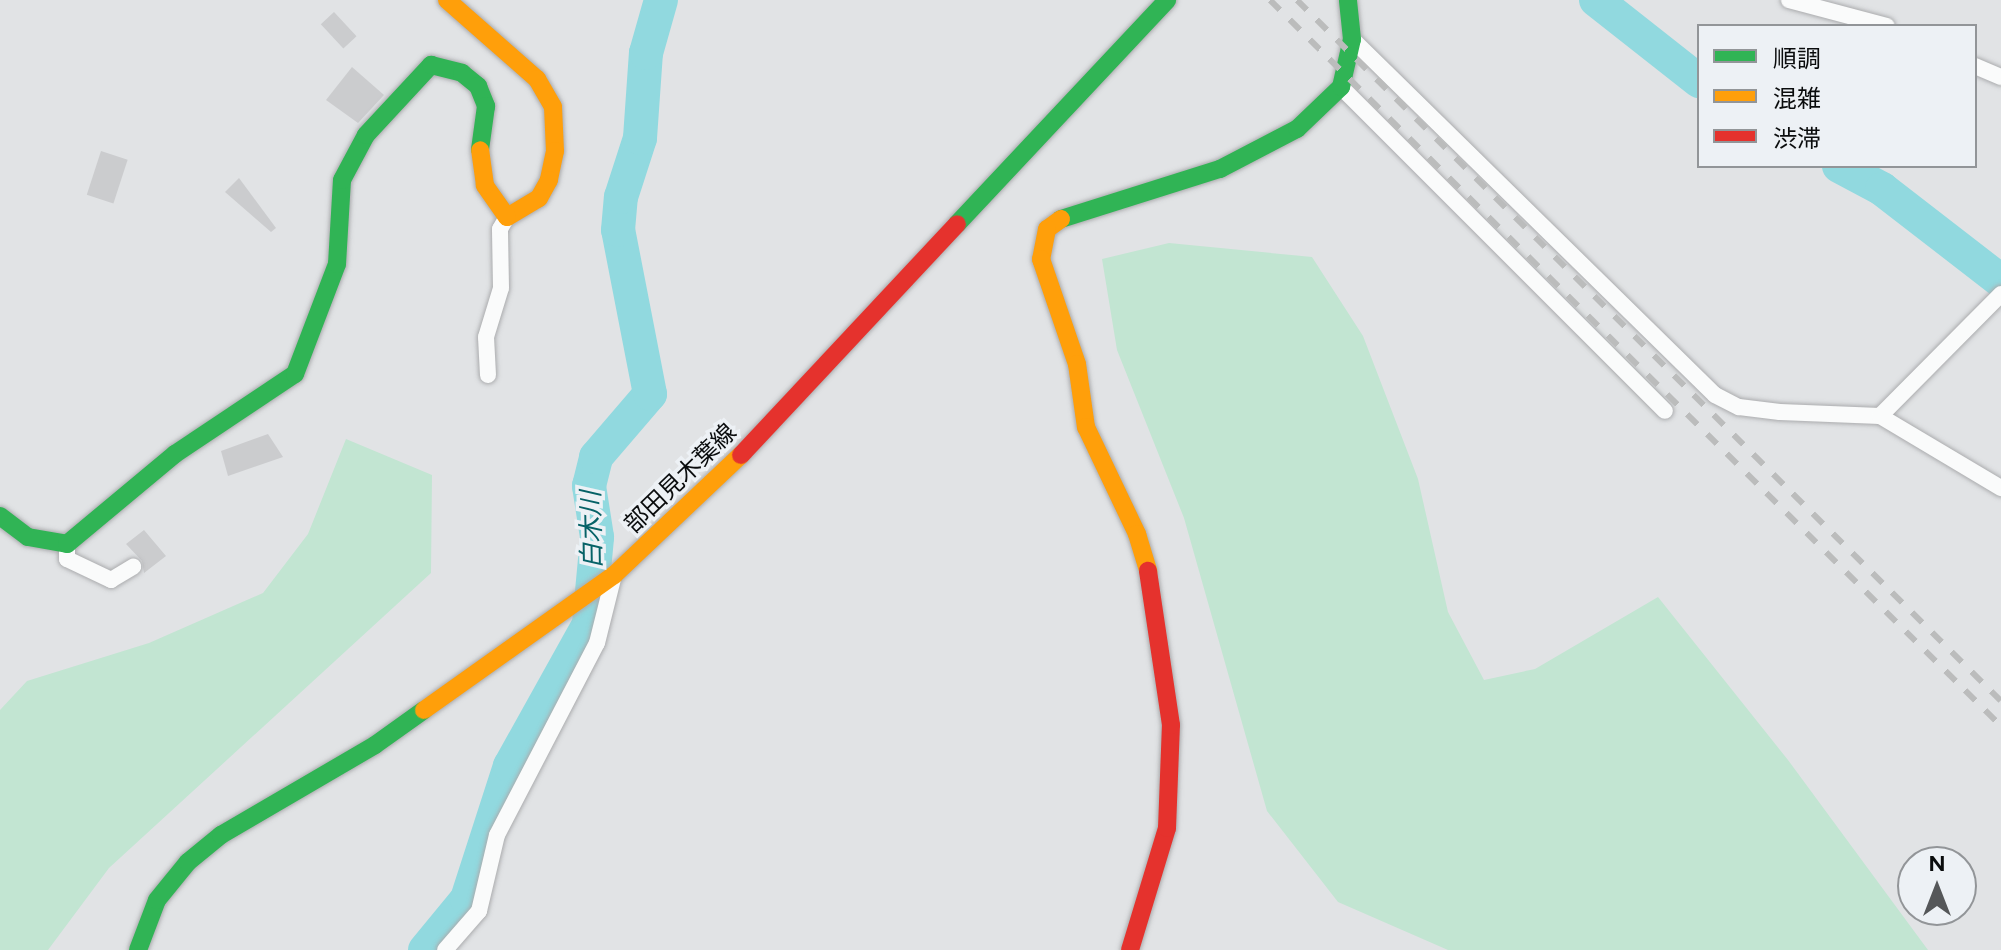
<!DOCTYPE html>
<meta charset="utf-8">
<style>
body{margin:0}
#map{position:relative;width:2001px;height:950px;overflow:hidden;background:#e1e3e5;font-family:Figtree,"Noto Sans JP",sans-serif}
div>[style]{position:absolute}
.green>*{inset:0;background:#c2e5d2}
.river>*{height:34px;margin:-17px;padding:0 17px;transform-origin:17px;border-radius:17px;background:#91d9df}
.building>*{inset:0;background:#cbccce;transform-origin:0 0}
.roads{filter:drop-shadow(0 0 2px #abacae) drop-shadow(0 0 2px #abacae)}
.street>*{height:16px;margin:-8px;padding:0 8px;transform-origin:8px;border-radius:8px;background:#fafbfb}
.fast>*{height:18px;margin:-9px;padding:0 9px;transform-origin:9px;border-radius:9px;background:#30b455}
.slow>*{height:18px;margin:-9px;padding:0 9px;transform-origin:9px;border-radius:9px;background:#ff9f0a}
.jam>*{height:18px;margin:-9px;padding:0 9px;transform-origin:9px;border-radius:9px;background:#e5322d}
.rail>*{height:6px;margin-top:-3px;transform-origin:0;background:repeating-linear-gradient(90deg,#bbbcbc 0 14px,transparent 0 28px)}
span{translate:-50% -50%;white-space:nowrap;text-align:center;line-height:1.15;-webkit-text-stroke:7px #edf1f5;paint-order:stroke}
.street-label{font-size:24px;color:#0a0c0d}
.water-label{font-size:26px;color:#066267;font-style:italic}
.legend{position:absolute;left:1697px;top:24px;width:280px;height:144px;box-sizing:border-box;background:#edf1f5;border:2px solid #929598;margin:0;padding:10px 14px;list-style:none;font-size:24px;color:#0a0c0d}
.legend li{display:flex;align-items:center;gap:16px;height:40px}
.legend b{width:40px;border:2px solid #929598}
.north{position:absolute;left:1897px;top:846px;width:80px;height:80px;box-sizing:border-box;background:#edf1f5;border:2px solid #929598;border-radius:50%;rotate:0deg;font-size:22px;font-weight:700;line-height:32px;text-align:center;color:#0a0c0d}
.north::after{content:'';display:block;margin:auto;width:28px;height:36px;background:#555759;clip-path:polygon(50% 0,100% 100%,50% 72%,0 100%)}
</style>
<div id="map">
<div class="green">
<i style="clip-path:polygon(1169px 243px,1312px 257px,1363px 336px,1418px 479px,1448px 612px,1484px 680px,1535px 669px,1658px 597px,1788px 760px,1928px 950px,1448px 950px,1338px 902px,1267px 811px,1184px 518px,1117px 350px,1102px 259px)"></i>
<i style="clip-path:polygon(346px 439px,432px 475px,431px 573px,109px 868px,48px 950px,0 950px,0 710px,27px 681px,149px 643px,263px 593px,308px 534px)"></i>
</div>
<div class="river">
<i style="left:1596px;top:0;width:131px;rotate:38.2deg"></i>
<i style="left:1839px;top:166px;width:49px;rotate:28.1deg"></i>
<i style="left:1882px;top:189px;width:150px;rotate:37.7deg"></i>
<i style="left:425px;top:950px;width:66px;rotate:-50.5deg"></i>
<i style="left:467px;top:899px;width:140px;rotate:-72.1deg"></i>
<i style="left:510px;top:766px;width:162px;rotate:-60.9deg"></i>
<i style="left:589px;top:624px;width:87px;rotate:-84.7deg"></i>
<i style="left:597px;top:537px;width:52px;rotate:-98.9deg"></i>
<i style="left:589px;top:486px;width:30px;rotate:-76deg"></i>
<i style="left:596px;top:457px;width:83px;rotate:-49.4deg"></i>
<i style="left:650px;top:394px;width:167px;rotate:-101deg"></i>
<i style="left:618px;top:230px;width:33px;rotate:-85deg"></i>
<i style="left:621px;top:197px;width:62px;rotate:-72.1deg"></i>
<i style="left:640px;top:138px;width:85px;rotate:-86deg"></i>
<i style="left:646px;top:53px;width:55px;rotate:-74.2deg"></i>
</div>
<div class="building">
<i style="left:334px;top:12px;width:33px;height:18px;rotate:47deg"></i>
<i style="clip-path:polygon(352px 67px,384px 95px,358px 123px,326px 100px)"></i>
<i style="left:101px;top:151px;width:28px;height:46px;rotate:18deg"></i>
<i style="clip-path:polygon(239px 178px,276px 228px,271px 232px,225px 192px)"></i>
<i style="clip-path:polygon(268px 434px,283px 457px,228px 476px,221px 451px)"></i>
<i style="clip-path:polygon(144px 530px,166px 556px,144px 573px,142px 561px,126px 544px)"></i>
</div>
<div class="roads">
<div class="street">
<i style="left:1789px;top:0;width:101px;rotate:14.9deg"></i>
<i style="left:1352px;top:39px;width:508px;rotate:44.44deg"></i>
<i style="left:1715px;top:395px;width:27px;rotate:27deg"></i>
<i style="left:1739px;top:407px;width:41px;rotate:7deg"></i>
<i style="left:1780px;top:412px;width:100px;rotate:2.3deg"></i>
<i style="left:1880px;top:416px;width:141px;rotate:30.8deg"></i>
<i style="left:1975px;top:66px;width:28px;rotate:23deg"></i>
<i style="left:1341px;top:87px;width:458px;rotate:45deg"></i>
<i style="left:488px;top:375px;width:38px;rotate:-93deg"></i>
<i style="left:486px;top:337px;width:51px;rotate:-73deg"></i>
<i style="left:501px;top:288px;width:59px;rotate:-91deg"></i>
<i style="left:500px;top:229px;width:14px;rotate:-60deg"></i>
<i style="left:1880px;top:416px;width:172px;rotate:-45.2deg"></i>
<i style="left:67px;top:544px;width:15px;rotate:90deg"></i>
<i style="left:67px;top:559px;width:49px;rotate:25.5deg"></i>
<i style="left:111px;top:580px;width:26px;rotate:-31deg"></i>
<i style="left:445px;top:950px;width:52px;rotate:-48.9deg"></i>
<i style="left:479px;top:911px;width:78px;rotate:-76.7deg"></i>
<i style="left:497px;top:835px;width:216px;rotate:-62.5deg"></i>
<i style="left:597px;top:643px;width:70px;rotate:-76deg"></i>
</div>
<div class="fast">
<i style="left:1061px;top:219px;width:167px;rotate:-17.5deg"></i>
<i style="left:1220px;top:169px;width:87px;rotate:-27.5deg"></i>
<i style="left:1297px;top:129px;width:61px;rotate:-43.7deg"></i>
<i style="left:1341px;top:87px;width:49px;rotate:-77.1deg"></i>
<i style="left:1352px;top:39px;width:39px;rotate:-96deg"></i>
<i style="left:957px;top:224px;width:307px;rotate:-46.8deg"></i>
<i style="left:0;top:516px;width:35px;rotate:37deg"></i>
<i style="left:28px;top:537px;width:40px;rotate:10deg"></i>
<i style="left:67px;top:544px;width:141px;rotate:-39.8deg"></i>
<i style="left:175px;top:454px;width:144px;rotate:-33.7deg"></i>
<i style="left:295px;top:374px;width:118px;rotate:-69.1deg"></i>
<i style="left:337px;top:264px;width:84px;rotate:-86.6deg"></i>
<i style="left:342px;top:180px;width:51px;rotate:-61.9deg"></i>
<i style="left:366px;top:135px;width:96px;rotate:-47.1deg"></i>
<i style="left:431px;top:65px;width:32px;rotate:14deg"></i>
<i style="left:462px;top:73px;width:21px;rotate:39deg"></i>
<i style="left:478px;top:86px;width:22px;rotate:68deg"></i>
<i style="left:486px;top:106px;width:44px;rotate:97.8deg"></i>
<i style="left:138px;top:950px;width:53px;rotate:-69.2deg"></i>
<i style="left:157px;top:900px;width:49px;rotate:-50.8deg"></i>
<i style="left:188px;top:862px;width:43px;rotate:-39.3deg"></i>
<i style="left:221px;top:835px;width:178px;rotate:-30.3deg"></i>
<i style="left:375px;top:745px;width:60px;rotate:-35.5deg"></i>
</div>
<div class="slow">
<i style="left:447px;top:0;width:120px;rotate:41.3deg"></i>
<i style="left:537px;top:79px;width:32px;rotate:60deg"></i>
<i style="left:553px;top:107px;width:44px;rotate:87.4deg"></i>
<i style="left:555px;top:151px;width:30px;rotate:102deg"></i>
<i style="left:549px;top:180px;width:21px;rotate:119deg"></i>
<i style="left:539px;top:198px;width:37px;rotate:149deg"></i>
<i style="left:507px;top:217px;width:39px;rotate:-125deg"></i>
<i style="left:485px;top:185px;width:35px;rotate:-98deg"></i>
<i style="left:1061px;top:219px;width:17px;rotate:144deg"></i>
<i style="left:1047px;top:229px;width:31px;rotate:101deg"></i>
<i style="left:1041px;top:259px;width:111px;rotate:71.1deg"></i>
<i style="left:1077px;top:364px;width:64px;rotate:81.9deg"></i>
<i style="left:1086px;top:427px;width:119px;rotate:64.5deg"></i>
<i style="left:1137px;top:534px;width:39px;rotate:73deg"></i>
<i style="left:424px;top:710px;width:233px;rotate:-35.4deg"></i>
<i style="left:614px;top:575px;width:175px;rotate:-43.4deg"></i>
</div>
<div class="jam">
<i style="left:741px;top:455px;width:316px;rotate:-46.9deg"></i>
<i style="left:1130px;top:950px;width:127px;rotate:-73.1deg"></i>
<i style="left:1167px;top:828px;width:103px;rotate:-87.8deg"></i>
<i style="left:1171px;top:725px;width:156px;rotate:-98.5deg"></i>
</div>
</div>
<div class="rail">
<i style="left:1270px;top:0;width:1030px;rotate:44.8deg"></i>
<i style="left:1297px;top:0;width:993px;rotate:44.88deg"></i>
</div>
<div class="street-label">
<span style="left:680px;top:478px;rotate:-44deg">部田見木葉線</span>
</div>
<div class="water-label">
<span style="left:592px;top:530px;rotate:-91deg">白木川</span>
</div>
<ul class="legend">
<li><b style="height:10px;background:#30b455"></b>順調</li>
<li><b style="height:10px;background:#ff9f0a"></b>混雑</li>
<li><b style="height:10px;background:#e5322d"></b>渋滞</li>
</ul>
<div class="north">N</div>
</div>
